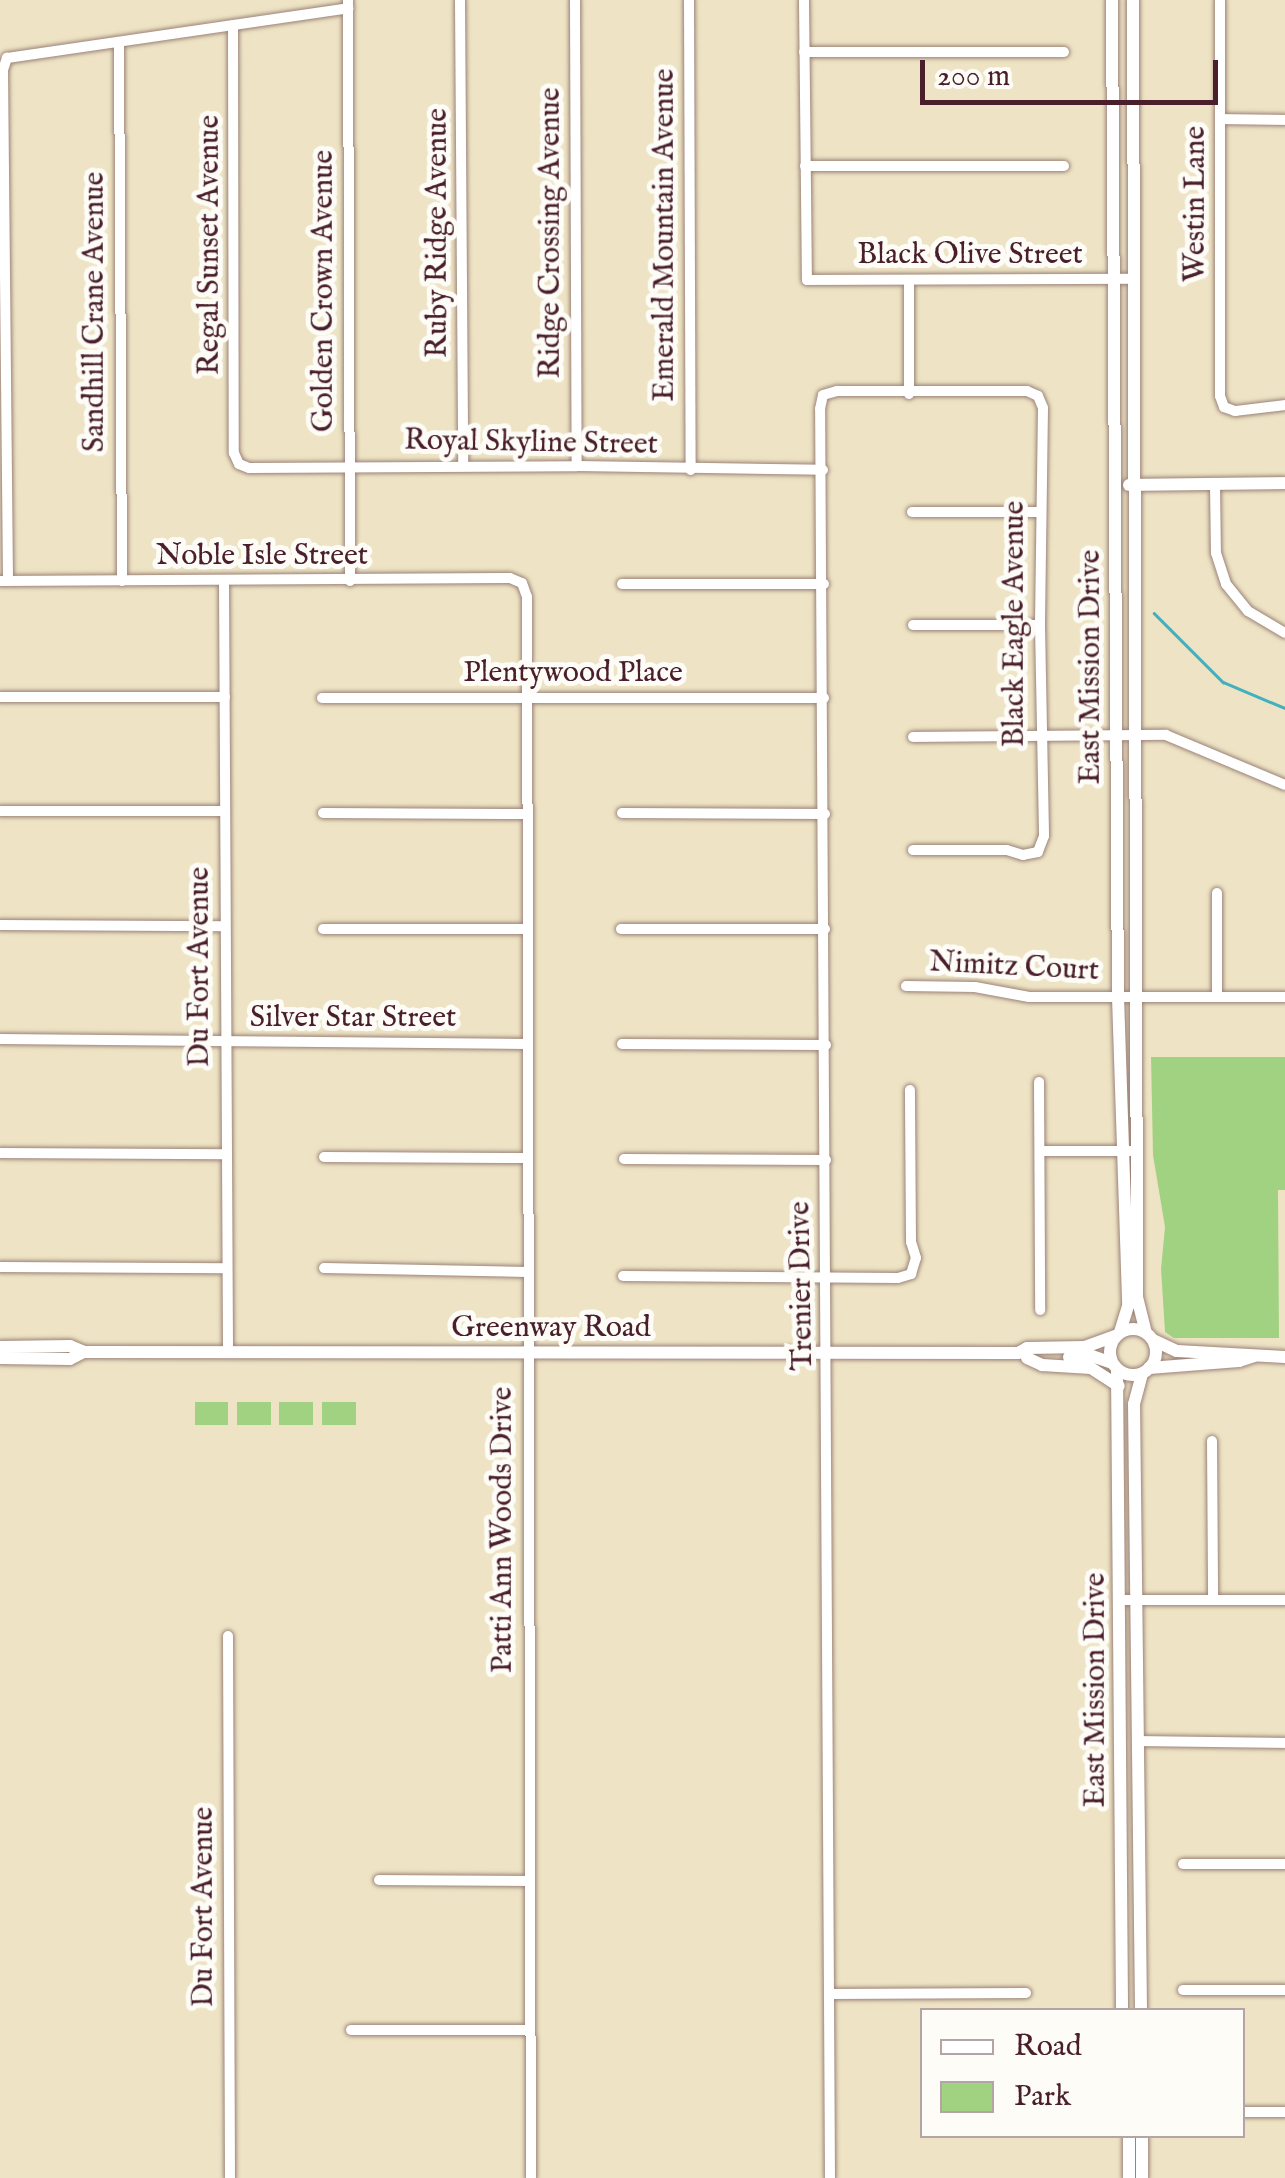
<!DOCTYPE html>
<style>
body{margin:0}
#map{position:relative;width:1285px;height:2178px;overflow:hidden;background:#eee4c5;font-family:"IM FELL English",serif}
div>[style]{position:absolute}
.green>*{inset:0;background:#a1d281;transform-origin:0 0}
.stream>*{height:2.5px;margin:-1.25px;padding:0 1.25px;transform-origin:1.25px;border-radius:1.25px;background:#43b0bf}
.roads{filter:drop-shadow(0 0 2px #9c8278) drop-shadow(0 0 2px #9c8278)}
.minor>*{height:10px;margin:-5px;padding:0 5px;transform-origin:5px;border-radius:5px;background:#fff}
.tertiary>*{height:12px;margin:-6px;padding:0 6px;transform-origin:6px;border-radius:6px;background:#fff}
.tertiary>.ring{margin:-6px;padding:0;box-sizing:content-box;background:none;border:12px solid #fff;border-radius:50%}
span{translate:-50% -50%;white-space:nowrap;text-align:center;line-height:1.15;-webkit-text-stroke:10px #fdfcf7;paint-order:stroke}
.street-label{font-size:30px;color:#4a1f2b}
.legend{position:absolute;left:920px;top:2008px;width:325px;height:130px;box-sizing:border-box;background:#fdfcf7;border:2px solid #b5a4a5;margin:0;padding:12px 18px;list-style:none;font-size:30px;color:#4a1f2b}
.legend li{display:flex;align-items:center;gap:20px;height:50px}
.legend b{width:50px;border:2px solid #b5a4a5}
.scale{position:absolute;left:920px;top:60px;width:298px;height:45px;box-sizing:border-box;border:5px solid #4a1f2b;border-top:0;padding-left:12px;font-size:30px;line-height:35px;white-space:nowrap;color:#4a1f2b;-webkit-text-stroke:8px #fdfcf7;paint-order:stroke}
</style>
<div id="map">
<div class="green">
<i style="clip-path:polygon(1151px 1057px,1285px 1057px,1285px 1190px,1278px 1190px,1279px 1338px,1174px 1338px,1165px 1332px,1161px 1269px,1165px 1227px,1153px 1155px)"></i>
<i style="left:195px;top:1402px;width:33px;height:23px"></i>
<i style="left:237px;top:1402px;width:34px;height:23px"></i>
<i style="left:279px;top:1402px;width:34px;height:23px"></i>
<i style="left:322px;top:1402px;width:34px;height:23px"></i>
</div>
<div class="stream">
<i style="left:1154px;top:613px;width:98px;rotate:45deg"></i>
<i style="left:1223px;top:682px;width:67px;rotate:22.8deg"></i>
</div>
<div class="roads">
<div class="minor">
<i style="left:348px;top:0;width:581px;rotate:89.8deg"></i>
<i style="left:460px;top:0;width:466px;rotate:89.6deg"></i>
<i style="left:575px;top:0;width:466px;rotate:89.8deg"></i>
<i style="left:689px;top:0;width:470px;rotate:89.8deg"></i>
<i style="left:804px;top:0;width:280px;rotate:89.4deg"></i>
<i style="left:807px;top:280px;width:327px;rotate:-0.2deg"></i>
<i style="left:1220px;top:0;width:396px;rotate:90deg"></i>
<i style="left:1220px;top:396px;width:12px;rotate:70deg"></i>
<i style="left:1224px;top:407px;width:12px;rotate:20deg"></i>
<i style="left:1235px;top:411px;width:50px;rotate:-6.8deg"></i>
<i style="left:233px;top:25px;width:428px;rotate:89.9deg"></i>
<i style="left:234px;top:453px;width:12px;rotate:66deg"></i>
<i style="left:239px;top:464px;width:11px;rotate:22deg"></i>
<i style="left:249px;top:468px;width:328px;rotate:-0.3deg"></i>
<i style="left:577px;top:466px;width:246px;rotate:0.9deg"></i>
<i style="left:119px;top:43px;width:538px;rotate:89.68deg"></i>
<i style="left:804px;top:52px;width:260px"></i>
<i style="left:1221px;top:119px;width:64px;rotate:0.9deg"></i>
<i style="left:805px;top:166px;width:259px"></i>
<i style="left:909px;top:394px;width:114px;rotate:-90deg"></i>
<i style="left:1215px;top:485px;width:68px;rotate:89.2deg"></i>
<i style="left:1216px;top:553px;width:33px;rotate:72deg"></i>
<i style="left:1226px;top:584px;width:35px;rotate:51deg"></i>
<i style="left:1248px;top:611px;width:43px;rotate:30.7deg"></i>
<i style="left:912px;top:512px;width:127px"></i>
<i style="left:0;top:581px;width:510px;rotate:-0.34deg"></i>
<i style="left:510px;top:578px;width:13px;rotate:23deg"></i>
<i style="left:522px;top:583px;width:15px;rotate:70deg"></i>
<i style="left:527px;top:597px;width:1581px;rotate:89.86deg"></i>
<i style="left:8px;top:581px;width:511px;rotate:-90.56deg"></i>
<i style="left:3px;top:70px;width:13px;rotate:-72deg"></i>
<i style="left:7px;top:58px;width:345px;rotate:-8.3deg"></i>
<i style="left:224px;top:581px;width:771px;rotate:89.7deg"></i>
<i style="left:622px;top:584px;width:202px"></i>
<i style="left:913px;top:625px;width:127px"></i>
<i style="left:0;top:697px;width:225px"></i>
<i style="left:322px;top:698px;width:502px"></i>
<i style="left:913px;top:737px;width:253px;rotate:-0.5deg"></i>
<i style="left:1166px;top:735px;width:129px;rotate:22.8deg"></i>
<i style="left:0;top:811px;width:225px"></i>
<i style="left:323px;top:813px;width:202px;rotate:0.3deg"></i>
<i style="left:622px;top:813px;width:203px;rotate:0.3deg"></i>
<i style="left:1217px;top:893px;width:104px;rotate:90deg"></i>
<i style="left:0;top:925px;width:225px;rotate:0.3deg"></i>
<i style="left:323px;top:929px;width:203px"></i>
<i style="left:621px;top:929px;width:204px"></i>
<i style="left:906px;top:986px;width:69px;rotate:0.8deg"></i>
<i style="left:975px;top:987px;width:55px;rotate:10.5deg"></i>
<i style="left:1029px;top:997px;width:256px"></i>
<i style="left:0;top:1039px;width:526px;rotate:0.54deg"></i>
<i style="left:622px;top:1044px;width:204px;rotate:0.3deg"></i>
<i style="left:1039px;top:1082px;width:228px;rotate:89.7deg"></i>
<i style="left:1040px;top:1151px;width:90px"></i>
<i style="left:0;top:1153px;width:226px;rotate:0.3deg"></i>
<i style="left:324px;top:1157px;width:202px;rotate:0.3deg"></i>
<i style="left:624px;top:1159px;width:202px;rotate:0.3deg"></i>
<i style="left:0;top:1267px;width:227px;rotate:0.3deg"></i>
<i style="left:324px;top:1268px;width:203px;rotate:1.1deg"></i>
<i style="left:623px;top:1276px;width:275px;rotate:0.4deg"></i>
<i style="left:898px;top:1278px;width:14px;rotate:-17deg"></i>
<i style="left:911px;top:1274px;width:17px;rotate:-73deg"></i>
<i style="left:916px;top:1258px;width:17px;rotate:-107deg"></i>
<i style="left:911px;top:1242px;width:152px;rotate:-90.4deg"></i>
<i style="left:1212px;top:1441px;width:159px;rotate:89.6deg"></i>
<i style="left:1121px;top:1600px;width:164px"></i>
<i style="left:228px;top:1636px;width:542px;rotate:89.79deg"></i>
<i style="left:1140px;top:1741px;width:145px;rotate:0.8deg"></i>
<i style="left:1183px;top:1864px;width:102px"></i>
<i style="left:379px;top:1880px;width:150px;rotate:0.4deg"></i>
<i style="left:1183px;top:1990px;width:102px"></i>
<i style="left:830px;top:1994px;width:196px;rotate:-0.3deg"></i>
<i style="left:351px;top:2030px;width:178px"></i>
<i style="left:1242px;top:2112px;width:43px"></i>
<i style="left:830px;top:2178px;width:1769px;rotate:-90.32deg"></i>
<i style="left:820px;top:409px;width:14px;rotate:-78deg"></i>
<i style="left:823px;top:395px;width:15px;rotate:-16deg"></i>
<i style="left:837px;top:391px;width:190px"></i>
<i style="left:1027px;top:391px;width:12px;rotate:24deg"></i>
<i style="left:1038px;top:396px;width:13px;rotate:67deg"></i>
<i style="left:1043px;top:408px;width:217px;rotate:90.8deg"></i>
<i style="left:1040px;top:625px;width:211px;rotate:88.9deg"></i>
<i style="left:1044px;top:836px;width:17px;rotate:111deg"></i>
<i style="left:1038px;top:852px;width:15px;rotate:169deg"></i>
<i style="left:1023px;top:855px;width:17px;rotate:-163deg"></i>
<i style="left:1007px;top:850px;width:94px;rotate:180deg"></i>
</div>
<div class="tertiary">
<i style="left:1112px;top:0;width:997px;rotate:89.66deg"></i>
<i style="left:1118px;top:997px;width:309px;rotate:88.1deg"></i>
<i style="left:1128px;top:1306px;width:27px;rotate:107deg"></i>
<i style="left:1133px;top:0;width:1297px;rotate:89.82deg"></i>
<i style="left:1137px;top:1297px;width:37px;rotate:76deg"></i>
<i style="left:1129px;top:485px;width:156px;rotate:-0.7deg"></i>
<i class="ring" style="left:1110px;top:1329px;width:34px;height:34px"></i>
<i style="left:1153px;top:1340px;width:26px;rotate:25deg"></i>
<i style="left:1177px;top:1351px;width:108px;rotate:3.2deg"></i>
<i style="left:0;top:1347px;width:70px;rotate:-0.8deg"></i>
<i style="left:70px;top:1346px;width:15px;rotate:23deg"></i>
<i style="left:1069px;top:1357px;width:23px;rotate:-2deg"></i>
<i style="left:1092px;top:1356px;width:21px;rotate:19deg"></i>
<i style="left:0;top:1358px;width:70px;rotate:0.8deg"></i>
<i style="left:70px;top:1359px;width:16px;rotate:-27deg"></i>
<i style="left:84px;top:1352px;width:934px;rotate:0.06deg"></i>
<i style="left:1018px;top:1353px;width:10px;rotate:-29deg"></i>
<i style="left:1027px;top:1348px;width:58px;rotate:-1deg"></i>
<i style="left:1085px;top:1347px;width:33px;rotate:-20deg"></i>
<i style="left:1027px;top:1358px;width:17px;rotate:25deg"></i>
<i style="left:1042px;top:1365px;width:49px;rotate:3.5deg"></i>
<i style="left:1091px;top:1368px;width:33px;rotate:33deg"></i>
<i style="left:1149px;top:1368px;width:90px;rotate:-4.4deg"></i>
<i style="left:1239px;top:1361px;width:16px;rotate:-18deg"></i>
<i style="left:1117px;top:1369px;width:641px;rotate:89.55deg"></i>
<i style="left:1141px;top:2010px;width:606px;rotate:-90.66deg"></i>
<i style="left:1134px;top:1404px;width:31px;rotate:-75deg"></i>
<i style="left:1129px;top:2136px;width:42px;rotate:90deg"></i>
<i style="left:1142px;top:2136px;width:42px;rotate:90deg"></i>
</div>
</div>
<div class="street-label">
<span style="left:1196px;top:204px;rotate:-90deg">Westin Lane</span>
<span style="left:438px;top:233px;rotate:-90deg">Ruby Ridge Avenue</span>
<span style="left:551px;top:233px;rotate:-90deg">Ridge Crossing Avenue</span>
<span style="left:665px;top:235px;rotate:-90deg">Emerald Mountain Avenue</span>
<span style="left:210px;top:245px;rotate:-90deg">Regal Sunset Avenue</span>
<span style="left:970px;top:255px">Black Olive Street</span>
<span style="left:324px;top:291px;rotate:-90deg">Golden Crown Avenue</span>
<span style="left:95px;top:312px;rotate:-90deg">Sandhill Crane Avenue</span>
<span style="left:531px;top:443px;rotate:1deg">Royal Skyline Street</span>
<span style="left:262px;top:556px">Noble Isle Street</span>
<span style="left:1015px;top:624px;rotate:-90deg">Black Eagle Avenue</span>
<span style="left:1091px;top:667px;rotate:-90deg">East Mission Drive</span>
<span style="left:573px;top:673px">Plentywood Place</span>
<span style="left:200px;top:967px;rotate:-90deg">Du Fort Avenue</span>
<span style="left:1014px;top:967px;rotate:3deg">Nimitz Court</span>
<span style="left:353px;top:1018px">Silver Star Street</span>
<span style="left:802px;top:1286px;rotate:-91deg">Trenier Drive</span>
<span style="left:551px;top:1328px">Greenway Road</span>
<span style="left:503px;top:1530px;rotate:-90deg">Patti Ann Woods Drive</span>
<span style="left:1096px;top:1690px;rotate:-90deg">East Mission Drive</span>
<span style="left:204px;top:1907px;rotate:-90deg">Du Fort Avenue</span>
</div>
<ul class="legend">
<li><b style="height:12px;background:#fff"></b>Road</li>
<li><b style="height:28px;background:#a1d281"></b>Park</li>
</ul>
<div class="scale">200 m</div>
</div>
